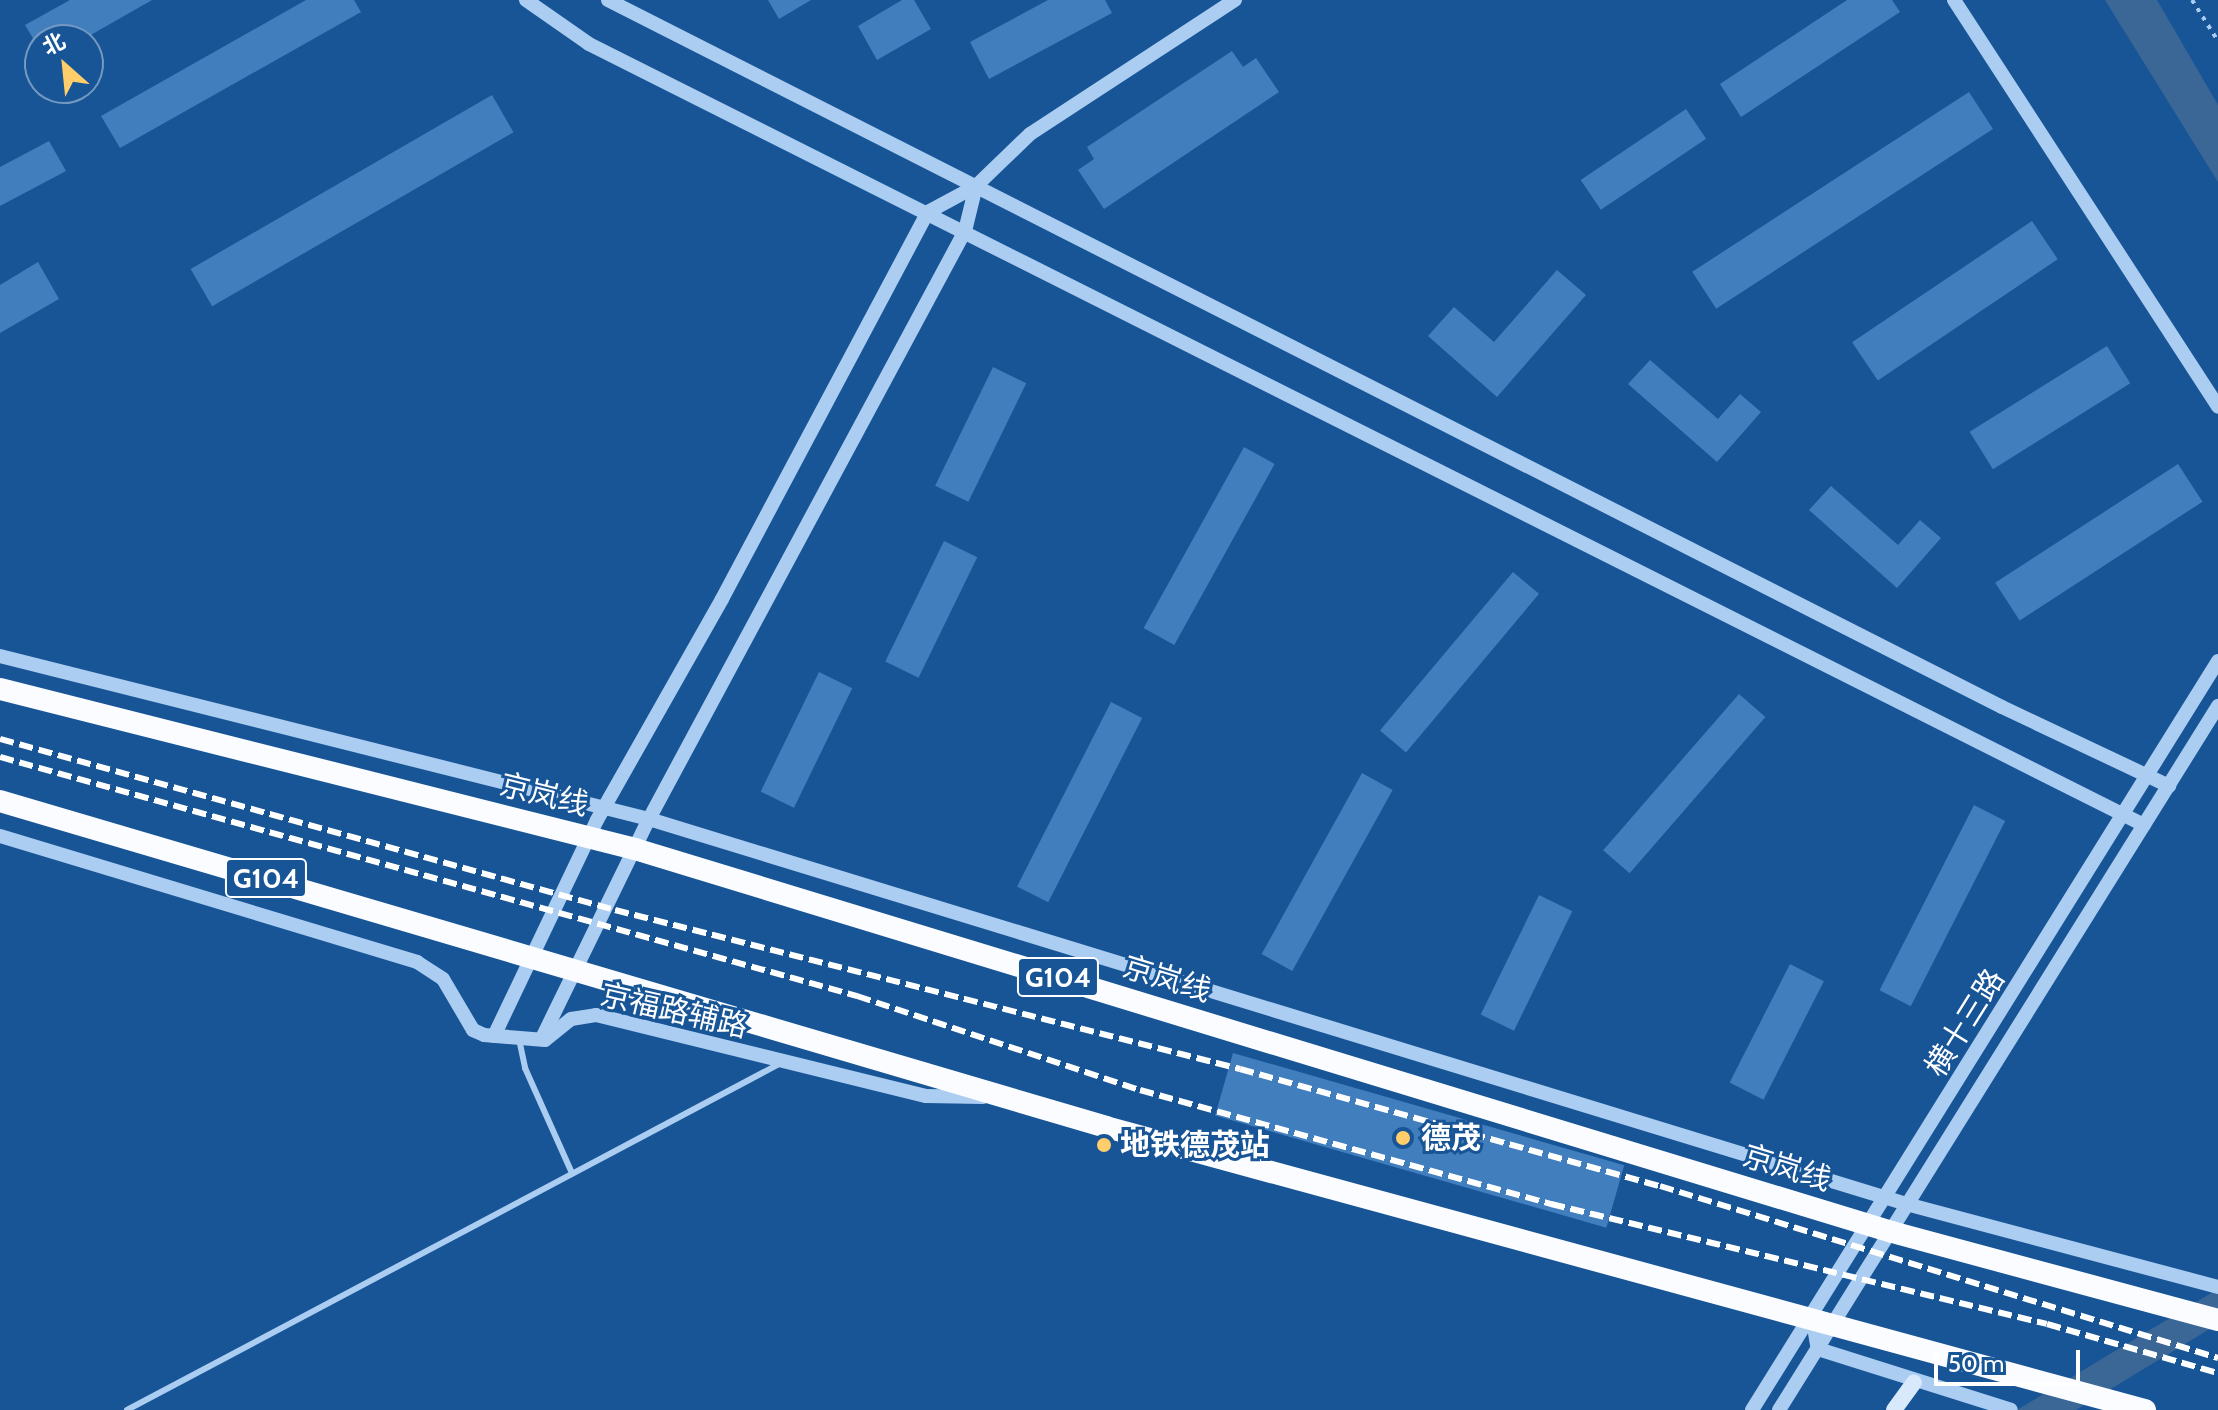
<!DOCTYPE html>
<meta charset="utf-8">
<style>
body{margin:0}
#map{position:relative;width:2218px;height:1410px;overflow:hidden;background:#185597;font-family:Cabin,"Noto Sans SC",sans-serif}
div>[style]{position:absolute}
.water>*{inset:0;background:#3b6796}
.building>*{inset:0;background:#417ebe;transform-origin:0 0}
.path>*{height:4px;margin-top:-2px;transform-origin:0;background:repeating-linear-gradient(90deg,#abcdf1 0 4px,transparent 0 10px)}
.service>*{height:6px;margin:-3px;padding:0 3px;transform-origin:3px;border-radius:3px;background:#abcdf1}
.tertiary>*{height:14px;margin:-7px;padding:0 7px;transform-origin:7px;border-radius:7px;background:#abcdf1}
.secondary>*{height:16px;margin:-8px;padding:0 8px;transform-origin:8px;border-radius:8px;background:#d9e9fc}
.trunk>*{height:22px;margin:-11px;padding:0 11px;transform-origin:11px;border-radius:11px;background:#fafcff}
.rail>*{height:6px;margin-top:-3px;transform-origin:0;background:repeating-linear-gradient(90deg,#fff 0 14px,transparent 0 20px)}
.dots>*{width:22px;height:22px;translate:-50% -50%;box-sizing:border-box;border:4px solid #185597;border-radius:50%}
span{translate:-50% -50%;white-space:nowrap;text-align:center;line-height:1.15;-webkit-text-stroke:6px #185597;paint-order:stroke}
.shield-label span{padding:2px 6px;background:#185597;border:2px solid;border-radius:6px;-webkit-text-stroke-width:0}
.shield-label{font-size:28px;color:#fff;font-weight:700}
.street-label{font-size:30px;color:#fff}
.poi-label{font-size:30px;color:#fff;font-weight:700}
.left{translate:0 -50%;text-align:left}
.north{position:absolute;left:24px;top:24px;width:80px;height:80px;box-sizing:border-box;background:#185597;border:2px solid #7499c1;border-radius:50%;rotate:333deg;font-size:22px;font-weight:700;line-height:32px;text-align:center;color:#fff}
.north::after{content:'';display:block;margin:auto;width:28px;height:36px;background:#ffce6b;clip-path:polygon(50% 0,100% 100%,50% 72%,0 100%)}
.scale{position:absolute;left:1934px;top:1350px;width:146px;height:36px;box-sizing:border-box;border:4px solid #fff;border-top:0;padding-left:10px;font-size:24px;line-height:28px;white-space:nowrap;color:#fff;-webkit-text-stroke:6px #185597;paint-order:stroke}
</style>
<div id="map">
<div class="water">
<i style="clip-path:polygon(2105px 0,2157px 0,2218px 105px,2218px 182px)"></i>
<i style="clip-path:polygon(2218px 1289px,2218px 1324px,2076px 1410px,2017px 1410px)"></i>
</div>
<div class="building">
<i style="clip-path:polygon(70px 0,152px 0,82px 40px,34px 40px,25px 25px)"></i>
<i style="clip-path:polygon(306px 0,354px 0,361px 12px,120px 148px,101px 116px)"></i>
<i style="clip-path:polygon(768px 0,811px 0,779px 19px)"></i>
<i style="clip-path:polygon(902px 0,914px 0,931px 29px,877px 60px,858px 26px)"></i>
<i style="clip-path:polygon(1048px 0,1105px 0,1112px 13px,989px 79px,970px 42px)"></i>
<i style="clip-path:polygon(1847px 0,1892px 0,1900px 12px,1741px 117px,1720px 84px)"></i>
<i style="clip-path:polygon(1232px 51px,1243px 67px,1256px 58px,1279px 92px,1104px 209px,1078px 170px,1094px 159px,1087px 147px)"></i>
<i style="left:1969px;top:92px;width:44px;height:330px;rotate:57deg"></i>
<i style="left:492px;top:95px;width:43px;height:348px;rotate:60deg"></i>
<i style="left:1686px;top:109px;width:36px;height:127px;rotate:56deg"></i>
<i style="clip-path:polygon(49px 141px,66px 171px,0 206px,0 167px)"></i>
<i style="left:2032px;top:221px;width:46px;height:217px;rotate:56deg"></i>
<i style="clip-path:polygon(38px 262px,59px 299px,0 333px,0 285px)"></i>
<i style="clip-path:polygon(1557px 270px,1586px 295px,1497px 397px,1428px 336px,1454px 307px,1494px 342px)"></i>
<i style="left:2107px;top:346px;width:44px;height:162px;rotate:58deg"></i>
<i style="clip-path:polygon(1650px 360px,1718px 419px,1740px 394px,1761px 412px,1717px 462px,1628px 384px)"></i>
<i style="left:993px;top:367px;width:37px;height:132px;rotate:26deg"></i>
<i style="left:1244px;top:447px;width:35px;height:207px;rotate:29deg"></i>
<i style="left:2178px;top:464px;width:45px;height:218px;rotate:57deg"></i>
<i style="clip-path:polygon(1831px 486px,1898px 545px,1920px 520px,1941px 538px,1897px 588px,1809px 510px)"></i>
<i style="left:944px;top:541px;width:37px;height:134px;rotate:26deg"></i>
<i style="left:1513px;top:572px;width:34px;height:207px;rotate:40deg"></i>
<i style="left:819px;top:672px;width:37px;height:133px;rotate:26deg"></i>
<i style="left:1739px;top:694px;width:35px;height:207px;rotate:41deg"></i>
<i style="left:1111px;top:702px;width:35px;height:207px;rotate:27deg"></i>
<i style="left:1362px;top:773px;width:35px;height:207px;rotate:29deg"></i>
<i style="left:1974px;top:805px;width:35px;height:208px;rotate:27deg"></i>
<i style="left:1539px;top:895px;width:37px;height:133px;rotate:26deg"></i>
<i style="left:1790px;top:964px;width:38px;height:133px;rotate:27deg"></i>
<i style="left:1233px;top:1053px;width:407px;height:65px;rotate:16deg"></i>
</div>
<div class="path">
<i style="left:2192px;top:0;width:49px;rotate:57.6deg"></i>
</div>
<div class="service">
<i style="left:519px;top:1039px;width:30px;rotate:78deg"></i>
<i style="left:525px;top:1068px;width:115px;rotate:65.9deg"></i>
<i style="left:127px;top:1410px;width:740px;rotate:-27.95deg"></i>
</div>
<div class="tertiary">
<i style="left:526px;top:0;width:77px;rotate:34.9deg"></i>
<i style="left:589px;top:44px;width:1740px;rotate:26.67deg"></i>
<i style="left:608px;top:0;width:1563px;rotate:26.89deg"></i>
<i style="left:2002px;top:707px;width:185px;rotate:25.3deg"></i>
<i style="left:1954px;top:0;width:485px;rotate:57deg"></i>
<i style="left:0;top:656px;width:669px;rotate:14.1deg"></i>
<i style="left:649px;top:819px;width:1319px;rotate:17.02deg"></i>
<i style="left:1910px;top:1205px;width:319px;rotate:14.9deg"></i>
<i style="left:0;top:836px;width:436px;rotate:16.8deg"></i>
<i style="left:417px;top:962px;width:31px;rotate:33deg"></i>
<i style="left:443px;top:979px;width:59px;rotate:59.5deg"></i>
<i style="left:473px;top:1030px;width:12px;rotate:24deg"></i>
<i style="left:484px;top:1035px;width:61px;rotate:4.7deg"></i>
<i style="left:545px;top:1040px;width:33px;rotate:-39deg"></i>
<i style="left:571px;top:1019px;width:25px;rotate:-9deg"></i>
<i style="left:596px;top:1015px;width:340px;rotate:13.8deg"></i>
<i style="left:926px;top:1096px;width:57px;rotate:1deg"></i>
<i style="left:494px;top:1036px;width:239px;rotate:-64.5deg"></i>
<i style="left:597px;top:820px;width:254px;rotate:-60.5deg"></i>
<i style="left:722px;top:599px;width:438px;rotate:-62deg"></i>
<i style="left:928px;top:212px;width:55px;rotate:-28.4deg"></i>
<i style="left:976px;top:186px;width:75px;rotate:-43.9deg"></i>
<i style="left:1030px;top:134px;width:245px;rotate:-33.2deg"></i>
<i style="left:543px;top:1036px;width:242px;rotate:-64deg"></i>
<i style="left:649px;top:819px;width:668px;rotate:-61.75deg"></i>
<i style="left:965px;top:231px;width:46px;rotate:-76.3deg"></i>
<i style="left:1812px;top:1316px;width:34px;rotate:80deg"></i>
<i style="left:1818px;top:1349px;width:202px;rotate:17.5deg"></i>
<i style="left:1752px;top:1410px;width:882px;rotate:-58.11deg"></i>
<i style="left:1779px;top:1410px;width:830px;rotate:-58.05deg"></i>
</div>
<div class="secondary">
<i style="left:1894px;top:1410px;width:34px;rotate:-54deg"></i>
</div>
<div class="trunk">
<i style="left:0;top:689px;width:655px;rotate:14.14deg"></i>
<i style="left:635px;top:849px;width:1314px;rotate:16.95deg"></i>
<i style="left:1892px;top:1232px;width:338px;rotate:15.1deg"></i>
<i style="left:0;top:801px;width:1153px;rotate:16.42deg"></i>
<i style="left:1106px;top:1127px;width:1077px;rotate:15.24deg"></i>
</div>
<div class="rail">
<i style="left:0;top:739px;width:638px;rotate:15.54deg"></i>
<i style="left:615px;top:910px;width:645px;rotate:14.27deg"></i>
<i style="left:1240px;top:1069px;width:436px;rotate:15.6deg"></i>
<i style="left:1660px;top:1186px;width:584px;rotate:17.13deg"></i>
<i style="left:0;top:757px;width:890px;rotate:15.58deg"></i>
<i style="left:857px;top:996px;width:298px;rotate:18.4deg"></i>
<i style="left:1140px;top:1090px;width:427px;rotate:15.5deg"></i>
<i style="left:1551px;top:1204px;width:510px;rotate:13.6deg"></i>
<i style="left:2047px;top:1324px;width:178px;rotate:16deg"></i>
</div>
<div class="dots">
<i style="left:1403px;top:1138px;background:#ffce6b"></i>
<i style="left:1104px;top:1145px;background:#ffce6b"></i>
</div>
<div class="shield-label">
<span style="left:266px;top:878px">G104</span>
<span style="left:1058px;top:977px">G104</span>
</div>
<div class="street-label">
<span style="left:544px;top:795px;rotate:14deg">京岚线</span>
<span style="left:1167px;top:979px;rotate:17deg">京岚线</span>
<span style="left:674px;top:1011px;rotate:13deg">京福路辅路</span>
<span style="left:1965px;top:1023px;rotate:-58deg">横十三路</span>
<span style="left:1787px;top:1168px;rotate:17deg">京岚线</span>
</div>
<div class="poi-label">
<span class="left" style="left:1421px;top:1138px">德茂</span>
<span class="left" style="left:1120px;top:1145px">地铁德茂站</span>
</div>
<div class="north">北</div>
<div class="scale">50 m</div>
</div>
